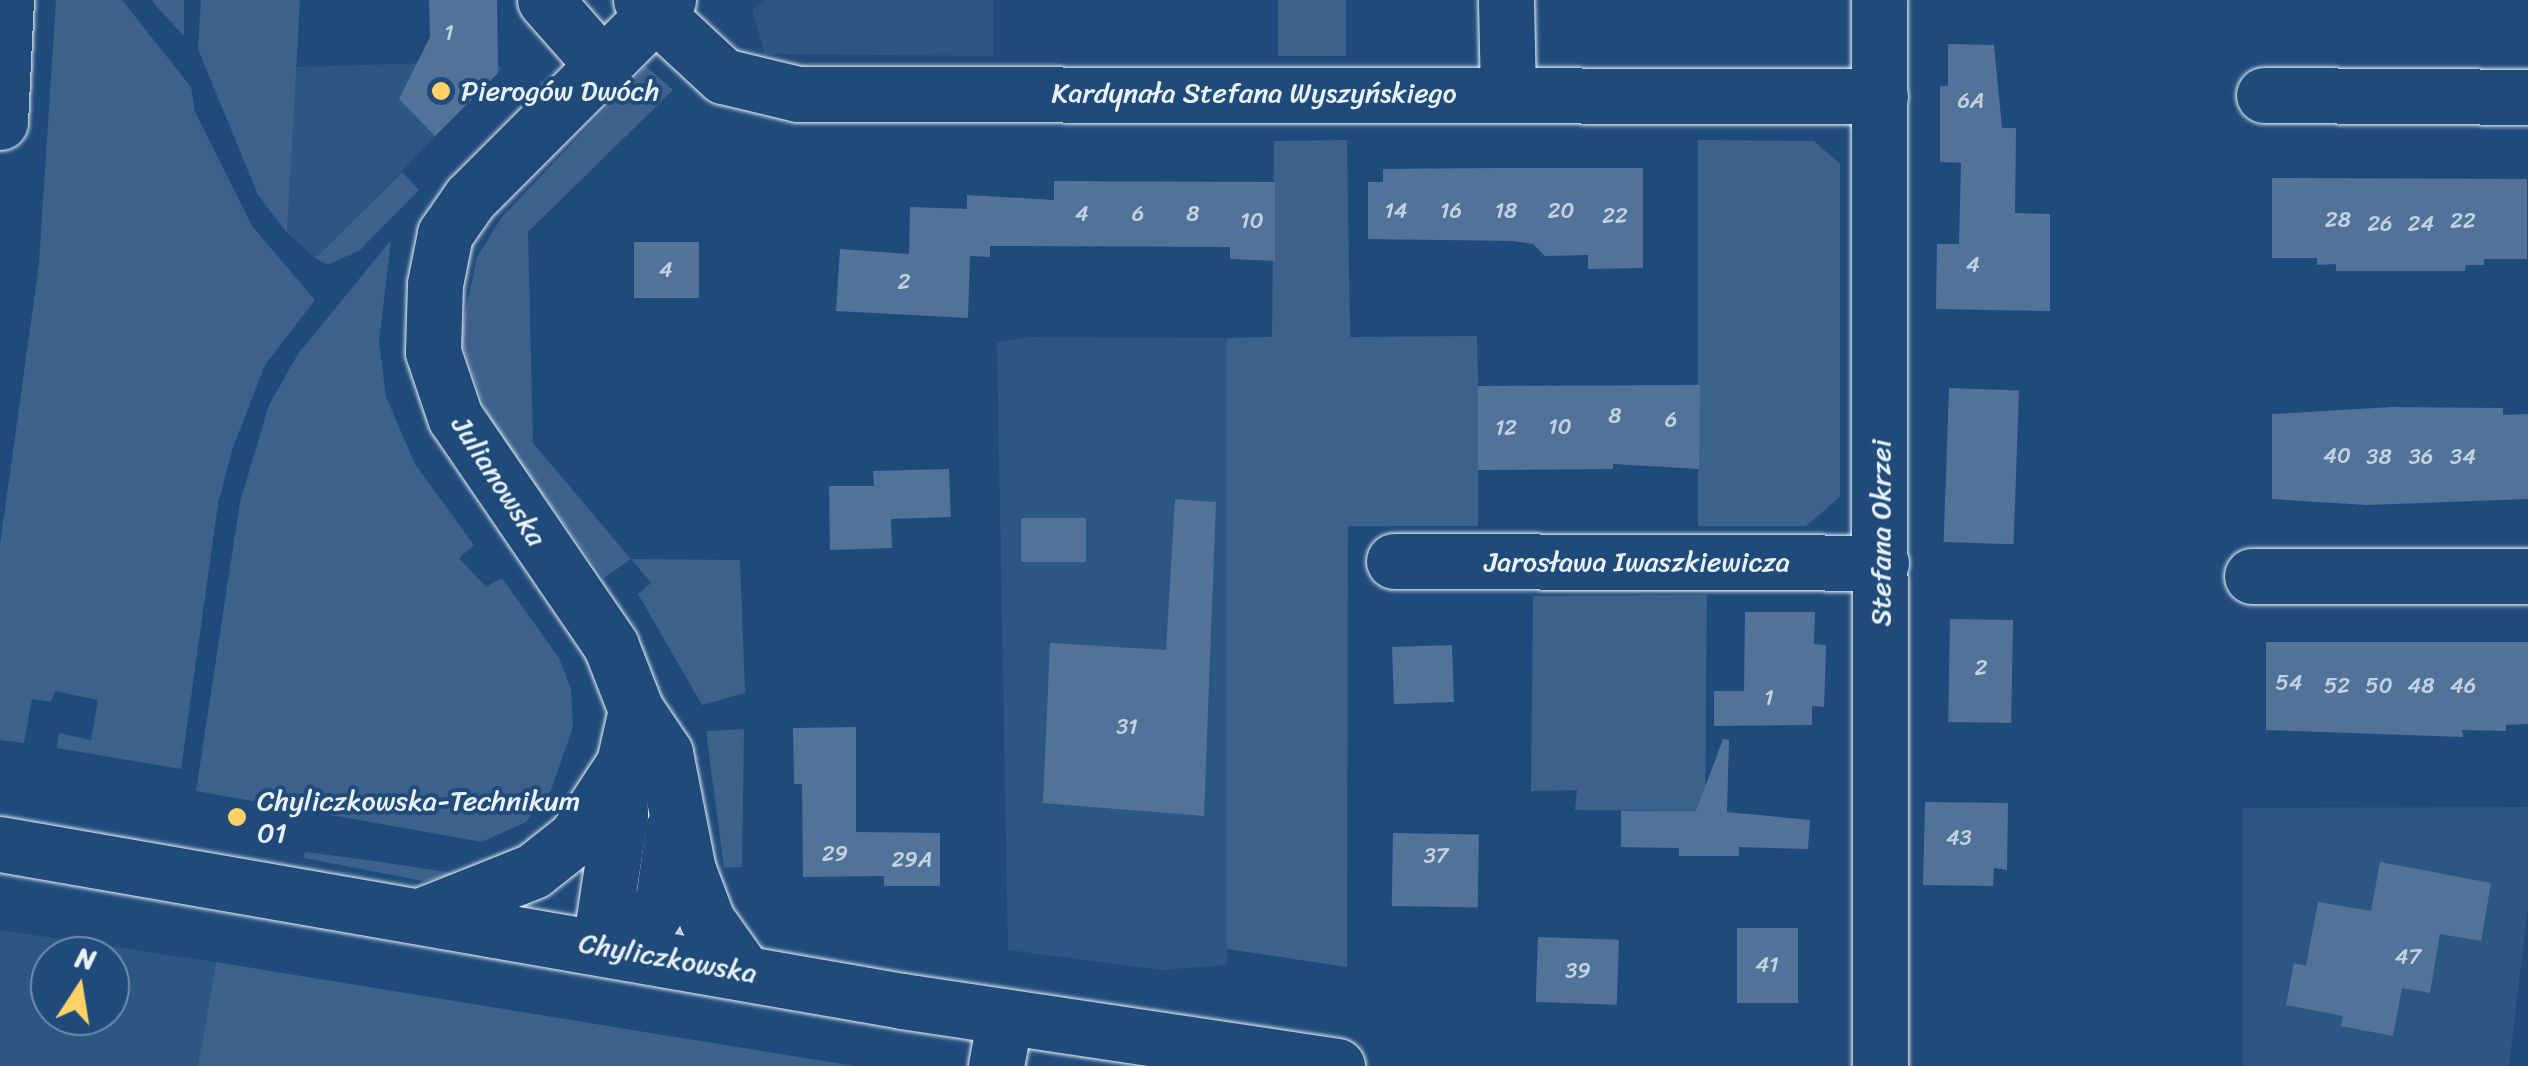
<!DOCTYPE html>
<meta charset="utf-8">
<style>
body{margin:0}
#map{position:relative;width:2528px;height:1066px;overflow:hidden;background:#1f4a7a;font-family:Sriracha,sans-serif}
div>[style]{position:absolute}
.built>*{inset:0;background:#2e5683}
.green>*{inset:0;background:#3c628c;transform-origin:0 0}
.building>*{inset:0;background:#517399;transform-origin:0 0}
.roads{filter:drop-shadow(0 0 2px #e8f1f8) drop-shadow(0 0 2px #e8f1f8)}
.minor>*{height:55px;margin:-27.5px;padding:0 27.5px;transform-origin:27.5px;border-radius:27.5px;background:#1f4a7a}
.major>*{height:55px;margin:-27.5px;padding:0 27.5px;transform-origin:27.5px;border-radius:27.5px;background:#1f4a7a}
.dots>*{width:28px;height:28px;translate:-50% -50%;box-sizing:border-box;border:5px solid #1f4a7a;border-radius:50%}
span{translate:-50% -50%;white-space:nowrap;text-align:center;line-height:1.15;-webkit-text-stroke:8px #1f4a7a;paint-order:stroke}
.number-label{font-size:22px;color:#c2d2e0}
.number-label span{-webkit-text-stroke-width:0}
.poi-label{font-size:28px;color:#e8f1f8}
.left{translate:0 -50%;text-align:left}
.street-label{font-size:28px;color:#e8f1f8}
.north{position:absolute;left:30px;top:936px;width:100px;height:100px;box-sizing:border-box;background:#1f4a7a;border:2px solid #6f8dac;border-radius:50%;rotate:12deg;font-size:28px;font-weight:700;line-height:40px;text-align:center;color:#e8f1f8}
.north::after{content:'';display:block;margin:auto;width:35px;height:45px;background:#ffd166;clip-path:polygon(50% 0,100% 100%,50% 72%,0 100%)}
</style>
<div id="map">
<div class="built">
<i style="clip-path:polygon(766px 0,993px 0,993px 56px,765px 54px,752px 10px)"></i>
<i style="clip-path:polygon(493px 61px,502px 69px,315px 258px,287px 233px,295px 67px)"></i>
<i style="clip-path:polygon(1027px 337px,1227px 338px,1227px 965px,1162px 970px,1008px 950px,997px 342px)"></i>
<i style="clip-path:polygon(2528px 807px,2528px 907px,2509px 1066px,2243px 1066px,2243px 808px)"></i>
<i style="clip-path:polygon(evenodd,0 930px,216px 962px,198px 1066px,0 1066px,0 930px,50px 956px,110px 956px,110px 1016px,50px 1016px,50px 956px)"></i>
</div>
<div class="green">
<i style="clip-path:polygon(56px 0,122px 0,191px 87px,195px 112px,252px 226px,315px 300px,265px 365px,232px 450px,218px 504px,181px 769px,57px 748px,59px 733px,91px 740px,98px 700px,55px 691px,51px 702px,32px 699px,24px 743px,0 740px,0 545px,39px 264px)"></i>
<i style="clip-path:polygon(152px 0,184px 0,184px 36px,157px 7px)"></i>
<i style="clip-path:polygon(201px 0,300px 0,287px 233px,258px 195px,198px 49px)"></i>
<i style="left:1278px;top:0;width:68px;height:56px"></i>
<i style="clip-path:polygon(646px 66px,673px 90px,528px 232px,533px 443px,631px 559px,740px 560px,745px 693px,702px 705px,638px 594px,651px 583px,631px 559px,604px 578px,491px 424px,460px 339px,477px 257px,501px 218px)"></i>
<i style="clip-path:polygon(1347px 140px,1350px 337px,1477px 336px,1478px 386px,1478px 526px,1348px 526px,1347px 967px,1227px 949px,1227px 338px,1272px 337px,1274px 141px)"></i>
<i style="clip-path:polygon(1698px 140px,1814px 141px,1840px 164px,1840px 497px,1806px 526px,1698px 526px)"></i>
<i style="clip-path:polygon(402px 172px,419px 190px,360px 250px,328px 265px,315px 258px)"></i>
<i style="clip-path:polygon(391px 240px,379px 342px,386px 397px,415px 464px,474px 545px,459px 558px,486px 587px,502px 578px,559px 658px,571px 689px,573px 727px,551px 790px,526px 822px,482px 842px,196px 791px,240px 502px,269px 405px,298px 354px)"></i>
<i style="clip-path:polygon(1707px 595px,1705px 811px,1575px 810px,1577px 790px,1531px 791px,1533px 596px)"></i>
<i style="clip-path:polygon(744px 729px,742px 867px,724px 868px,706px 731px)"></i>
<i style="clip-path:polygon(305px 852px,375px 861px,459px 874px,423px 881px,304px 858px)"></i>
<i style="clip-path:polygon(216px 962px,583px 1022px,855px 1066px,198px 1066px)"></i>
</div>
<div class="building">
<i style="clip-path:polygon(429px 0,497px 0,498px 73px,435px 136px,399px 99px,430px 37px)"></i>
<i style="clip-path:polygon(1948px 44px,1994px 45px,2002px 128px,2016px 128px,2015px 213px,2050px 214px,2050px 311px,1936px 309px,1937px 244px,1959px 244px,1961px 163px,1940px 162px,1940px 86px,1948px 86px)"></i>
<i style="clip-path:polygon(1500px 168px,1643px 168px,1643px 268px,1588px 269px,1588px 255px,1545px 256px,1533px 244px,1513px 241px,1368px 239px,1368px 182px,1383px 182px,1383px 169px)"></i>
<i style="clip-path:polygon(2272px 178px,2527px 179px,2527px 259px,2484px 259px,2484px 265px,2466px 265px,2465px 271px,2336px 271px,2336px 264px,2317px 265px,2317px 258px,2272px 258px)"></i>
<i style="clip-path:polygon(1054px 181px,1275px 182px,1275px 261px,1230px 259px,1230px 247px,990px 246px,990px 257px,970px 256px,968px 318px,836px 311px,840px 249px,909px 254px,910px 207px,967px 209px,967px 195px,1054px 200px)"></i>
<i style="left:634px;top:242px;width:65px;height:56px"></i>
<i style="clip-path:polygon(1700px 385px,1699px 469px,1613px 464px,1613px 469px,1478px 470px,1478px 386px)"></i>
<i style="left:1949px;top:388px;width:70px;height:154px;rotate:2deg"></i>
<i style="clip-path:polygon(2392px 407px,2503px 408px,2503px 415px,2528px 414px,2528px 499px,2367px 505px,2272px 499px,2272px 414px)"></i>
<i style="clip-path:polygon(949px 469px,951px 517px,891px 519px,892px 548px,830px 550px,829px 486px,874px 486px,873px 471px)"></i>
<i style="clip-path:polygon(1175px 499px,1216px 502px,1204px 816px,1043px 803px,1050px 643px,1166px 650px)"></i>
<i style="left:1086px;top:518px;width:44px;height:65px;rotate:90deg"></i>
<i style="clip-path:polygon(1745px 612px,1815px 612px,1814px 644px,1826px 645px,1825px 682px,1824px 707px,1812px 706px,1812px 725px,1714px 726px,1714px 691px,1744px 691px)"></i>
<i style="left:1950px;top:619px;width:63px;height:103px;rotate:1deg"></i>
<i style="clip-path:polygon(2266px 642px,2528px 642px,2528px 724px,2506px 725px,2506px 731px,2462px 730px,2463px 737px,2266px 730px)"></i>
<i style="left:1452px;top:645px;width:57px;height:60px;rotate:88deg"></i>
<i style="clip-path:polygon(856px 727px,856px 832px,940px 833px,940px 886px,884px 886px,884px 876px,803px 877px,802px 784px,794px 784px,793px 728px)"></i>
<i style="clip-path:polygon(1723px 739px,1729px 740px,1727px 812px,1810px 820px,1808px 849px,1739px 847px,1739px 856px,1679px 856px,1679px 848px,1621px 847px,1621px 811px,1696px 811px)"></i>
<i style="clip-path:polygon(1925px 802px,2008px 803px,2007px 870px,1994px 868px,1993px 886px,1923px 885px)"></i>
<i style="left:1393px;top:833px;width:86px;height:73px;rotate:1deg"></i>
<i style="clip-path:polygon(2380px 862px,2491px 883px,2481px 941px,2440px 934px,2430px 993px,2402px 988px,2393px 1036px,2341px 1026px,2343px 1016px,2286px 1005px,2294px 963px,2306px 966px,2318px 902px,2371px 911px)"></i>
<i style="left:1737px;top:928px;width:61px;height:75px"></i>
<i style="left:1538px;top:937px;width:81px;height:65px;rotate:2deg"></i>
</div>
<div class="roads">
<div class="minor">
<i style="left:545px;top:0;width:88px;rotate:48.7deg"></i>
<i style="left:641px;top:0;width:112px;rotate:42.8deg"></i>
<i style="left:723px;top:76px;width:77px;rotate:13.5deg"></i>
<i style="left:798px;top:94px;width:1082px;rotate:0.11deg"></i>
<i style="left:668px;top:0;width:280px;rotate:135deg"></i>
<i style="left:470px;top:198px;width:44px;rotate:124.8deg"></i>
<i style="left:445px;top:234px;width:51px;rotate:101.3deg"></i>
<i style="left:435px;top:284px;width:68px;rotate:91.7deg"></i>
<i style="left:433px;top:352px;width:69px;rotate:71.3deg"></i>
<i style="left:455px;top:417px;width:277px;rotate:55.7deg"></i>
<i style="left:611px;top:646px;width:69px;rotate:68.7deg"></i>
<i style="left:636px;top:710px;width:52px;rotate:56deg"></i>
<i style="left:665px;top:753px;width:119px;rotate:78.9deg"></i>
<i style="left:688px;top:870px;width:53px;rotate:69.2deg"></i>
<i style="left:707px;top:920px;width:62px;rotate:54.8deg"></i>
<i style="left:1506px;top:0;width:92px;rotate:88.8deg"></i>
<i style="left:1879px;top:0;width:1066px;rotate:89.95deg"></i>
<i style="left:2264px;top:95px;width:264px;rotate:0.4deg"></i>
<i style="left:1394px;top:561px;width:487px;rotate:0.2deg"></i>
<i style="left:2252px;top:576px;width:276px"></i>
<i style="left:0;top:844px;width:916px;rotate:9.87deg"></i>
<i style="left:902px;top:1001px;width:440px;rotate:8.5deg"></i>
<i style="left:422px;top:915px;width:119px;rotate:-21.6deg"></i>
<i style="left:533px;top:871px;width:53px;rotate:-38.2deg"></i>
<i style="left:575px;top:838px;width:90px;rotate:-56.8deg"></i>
<i style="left:624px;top:763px;width:54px;rotate:-77.2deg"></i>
<i style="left:600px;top:945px;width:132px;rotate:-81.3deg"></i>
<i style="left:620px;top:815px;width:41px;rotate:-91.4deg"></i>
<i style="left:631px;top:951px;width:60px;rotate:-57.9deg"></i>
<i style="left:663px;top:900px;width:72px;rotate:-82deg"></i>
<i style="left:996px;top:1066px;width:50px;rotate:-79.6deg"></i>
</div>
<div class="major">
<i style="left:0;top:122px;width:122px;rotate:-87.2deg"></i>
</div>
</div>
<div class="dots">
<i style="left:441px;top:91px;background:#ffd166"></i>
<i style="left:237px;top:817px;background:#ffd166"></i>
</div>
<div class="number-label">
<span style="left:449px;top:33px">1</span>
<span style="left:1971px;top:101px">6A</span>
<span style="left:1396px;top:211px">14</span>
<span style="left:1451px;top:211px">16</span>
<span style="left:1506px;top:211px">18</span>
<span style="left:1561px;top:211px">20</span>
<span style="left:1082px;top:214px">4</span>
<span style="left:1138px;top:214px">6</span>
<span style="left:1193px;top:214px">8</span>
<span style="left:1615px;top:216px">22</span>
<span style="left:2338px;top:220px">28</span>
<span style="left:1252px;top:221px">10</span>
<span style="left:2463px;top:221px">22</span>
<span style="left:2380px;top:224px">26</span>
<span style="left:2421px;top:224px">24</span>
<span style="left:1973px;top:265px">4</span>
<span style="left:666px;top:270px">4</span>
<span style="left:904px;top:282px">2</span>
<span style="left:1615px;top:416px">8</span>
<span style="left:1671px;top:420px">6</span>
<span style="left:1560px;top:427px">10</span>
<span style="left:1506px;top:428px">12</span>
<span style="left:2337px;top:456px">40</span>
<span style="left:2379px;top:457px">38</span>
<span style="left:2421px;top:457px">36</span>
<span style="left:2463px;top:457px">34</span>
<span style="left:1981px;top:668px">2</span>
<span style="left:2289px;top:683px">54</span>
<span style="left:2337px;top:686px">52</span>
<span style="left:2379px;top:686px">50</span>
<span style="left:2421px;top:686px">48</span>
<span style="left:2463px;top:686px">46</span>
<span style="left:1769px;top:698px">1</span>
<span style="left:1127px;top:727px">31</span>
<span style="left:1959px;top:838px">43</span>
<span style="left:835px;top:854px">29</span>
<span style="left:1436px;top:856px">37</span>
<span style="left:912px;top:860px">29A</span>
<span style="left:2408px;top:957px">47</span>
<span style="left:1767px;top:965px">41</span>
<span style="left:1578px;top:971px">39</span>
</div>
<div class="poi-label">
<span class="left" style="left:461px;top:91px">Pierogów Dwóch</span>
<span class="left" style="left:257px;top:817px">Chyliczkowska-Technikum<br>01</span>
</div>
<div class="street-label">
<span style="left:1254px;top:93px">Kardynała Stefana Wyszyńskiego</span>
<span style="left:499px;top:481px;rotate:57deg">Julianowska</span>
<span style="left:1881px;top:533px;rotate:-90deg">Stefana Okrzei</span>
<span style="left:1637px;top:562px">Jarosława Iwaszkiewicza</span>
<span style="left:668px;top:958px;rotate:10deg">Chyliczkowska</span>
</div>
<div class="north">N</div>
</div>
